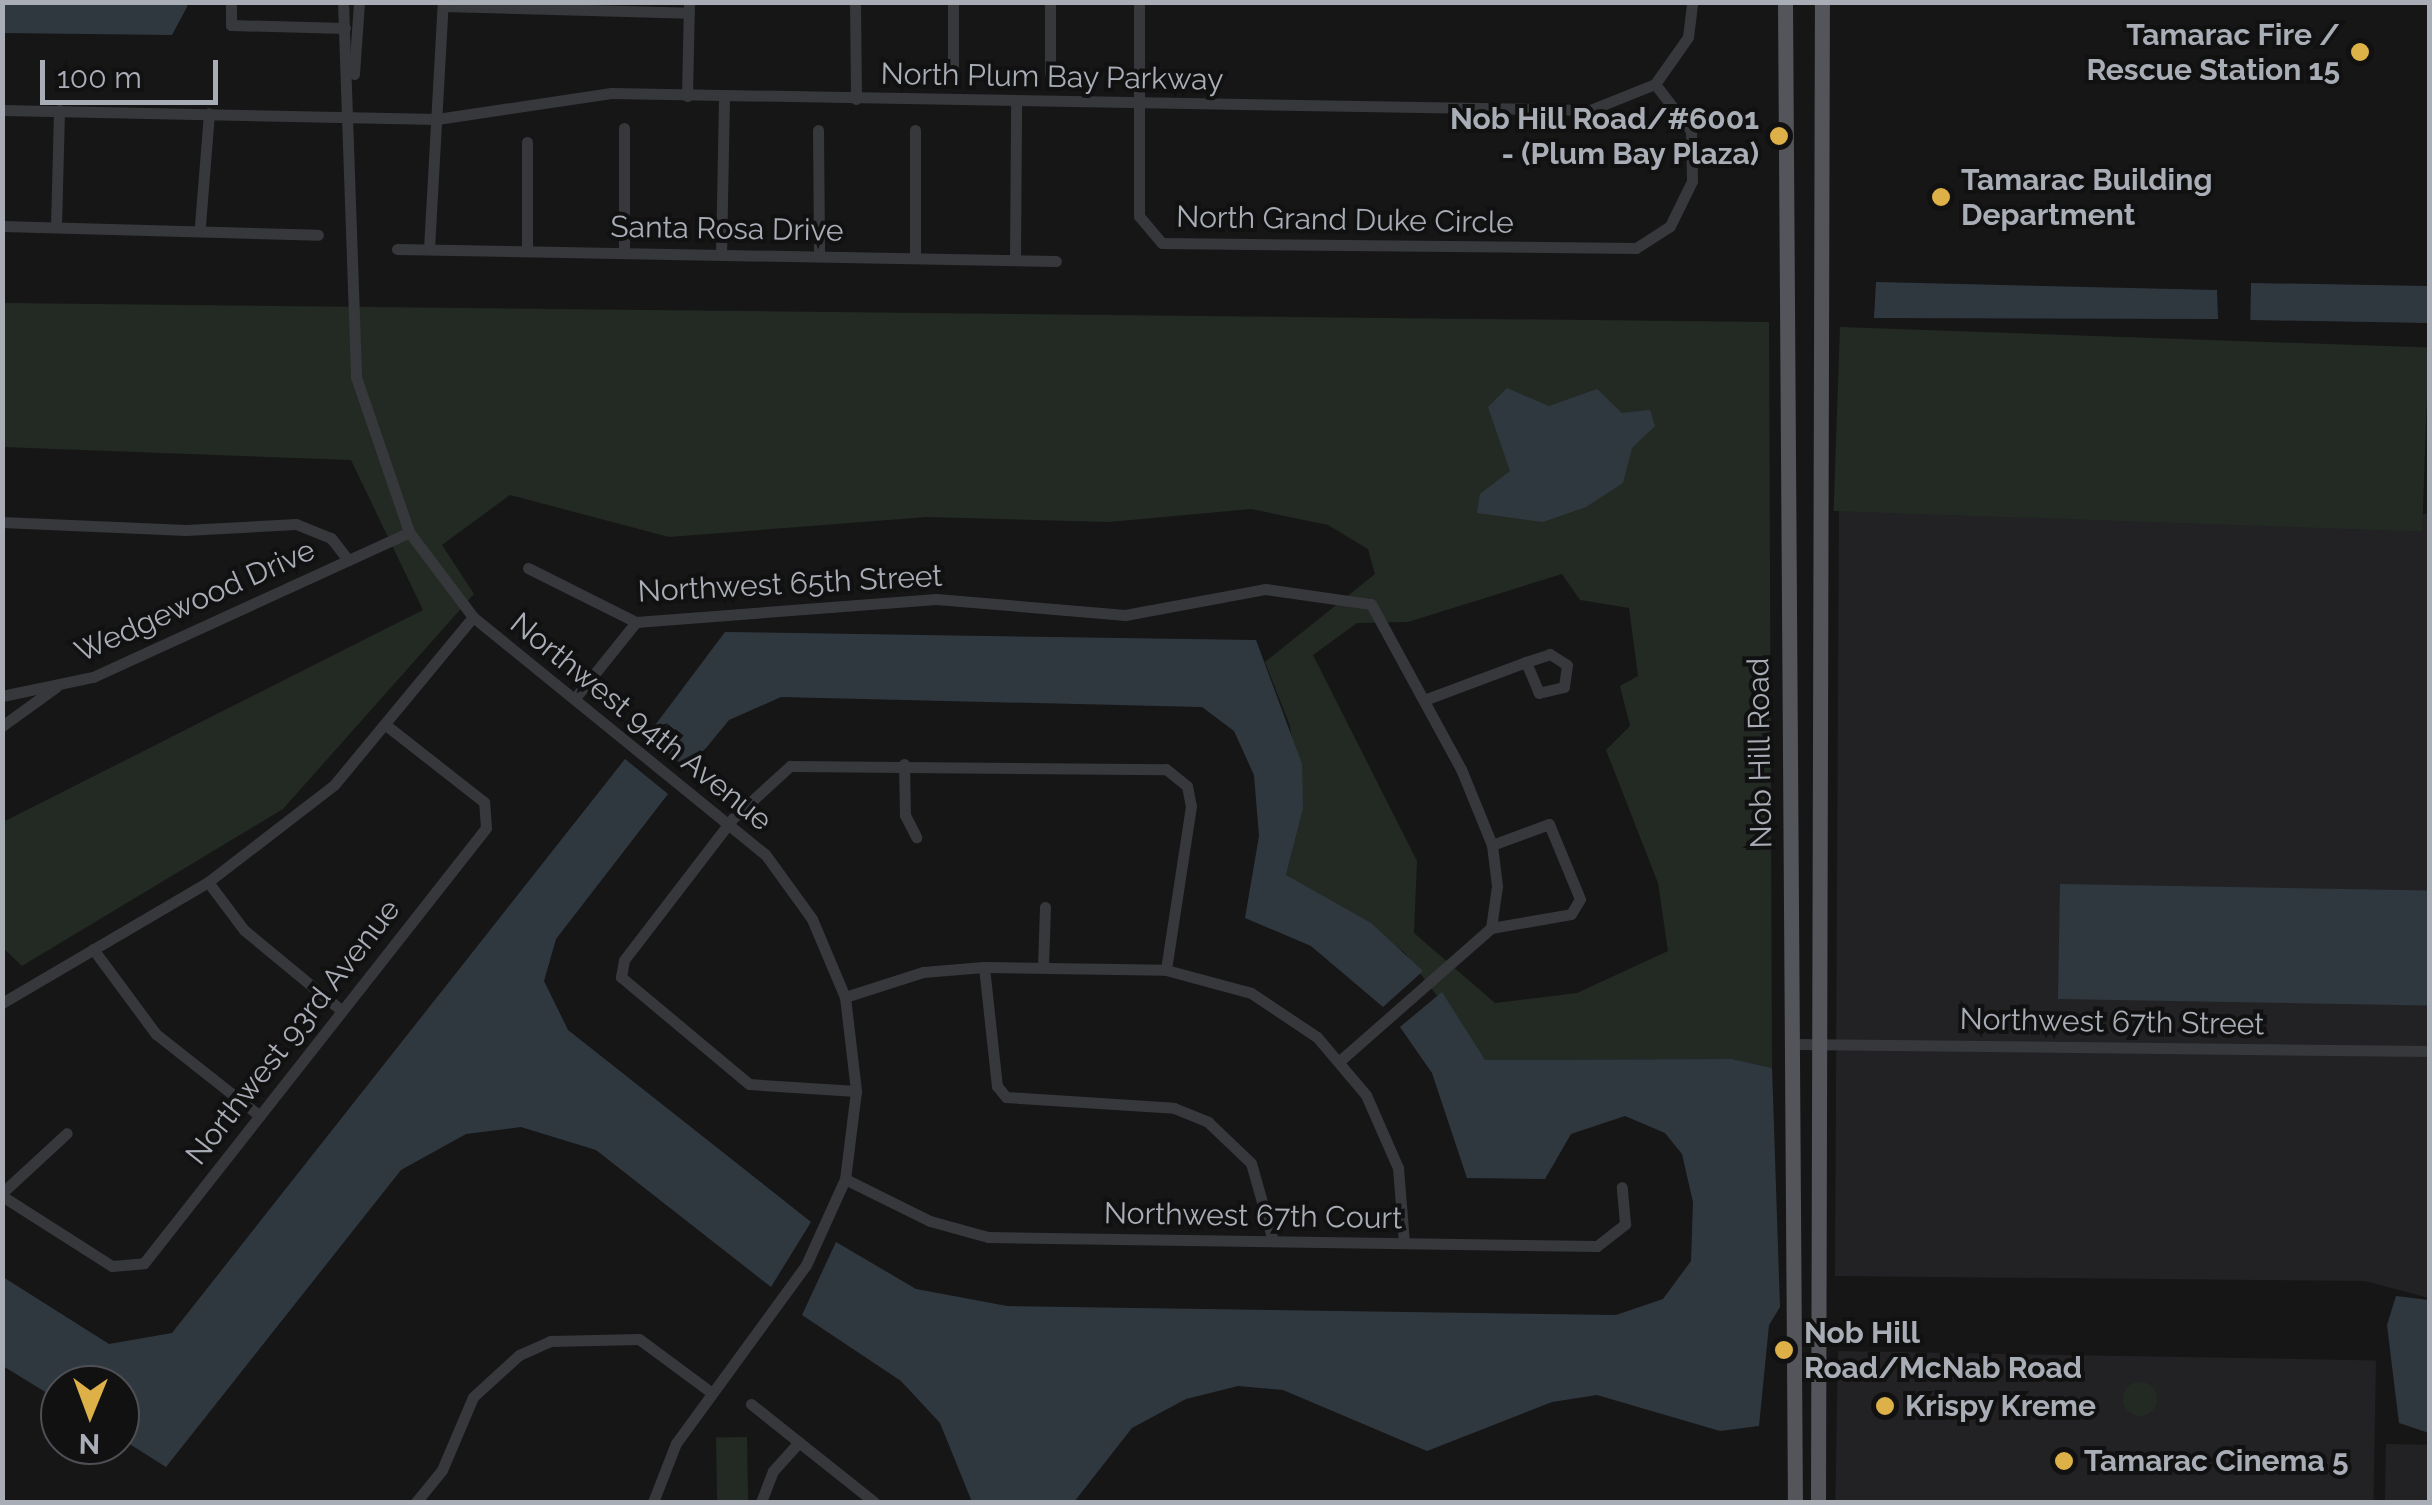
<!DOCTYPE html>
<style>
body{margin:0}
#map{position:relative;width:2432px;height:1505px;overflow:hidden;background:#161617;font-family:Raleway,sans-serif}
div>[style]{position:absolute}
.built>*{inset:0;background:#222224;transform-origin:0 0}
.green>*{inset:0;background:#222a23;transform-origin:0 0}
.round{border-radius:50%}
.water>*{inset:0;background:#30383f;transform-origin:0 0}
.minor>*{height:11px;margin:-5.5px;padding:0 5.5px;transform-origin:5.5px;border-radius:5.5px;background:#37383c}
.major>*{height:15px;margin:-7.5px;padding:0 7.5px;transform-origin:7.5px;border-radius:7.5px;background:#53555a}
.dots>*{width:28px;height:28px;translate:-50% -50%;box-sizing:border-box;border:5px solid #111112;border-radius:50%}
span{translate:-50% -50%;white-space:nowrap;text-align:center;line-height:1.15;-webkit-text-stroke:8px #111112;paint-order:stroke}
.poi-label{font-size:30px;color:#a9adb6;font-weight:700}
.right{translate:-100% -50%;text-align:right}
.left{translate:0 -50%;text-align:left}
.street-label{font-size:30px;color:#a9adb6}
.frame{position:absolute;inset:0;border:5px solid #a9adb6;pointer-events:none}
.north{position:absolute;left:40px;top:1365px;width:100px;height:100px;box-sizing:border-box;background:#111112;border:2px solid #4e4f54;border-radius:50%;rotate:181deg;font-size:28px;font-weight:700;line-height:40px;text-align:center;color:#a9adb6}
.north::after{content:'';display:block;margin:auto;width:35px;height:45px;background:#ddb048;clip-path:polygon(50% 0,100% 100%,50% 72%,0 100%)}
.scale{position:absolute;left:40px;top:60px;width:178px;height:45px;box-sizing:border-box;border:5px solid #a9adb6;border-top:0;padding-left:12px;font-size:30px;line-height:35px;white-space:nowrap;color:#a9adb6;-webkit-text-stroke:8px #111112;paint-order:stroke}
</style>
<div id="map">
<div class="built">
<i style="clip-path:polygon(1839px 511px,2429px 514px,2429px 1298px,2365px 1281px,1835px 1276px)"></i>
<i style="left:1838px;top:1351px;width:538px;height:151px;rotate:1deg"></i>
<i style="left:2386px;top:1444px;width:43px;height:58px;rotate:1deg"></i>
</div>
<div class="green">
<i style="clip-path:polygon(evenodd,3px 303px,1769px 322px,1772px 1068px,1732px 1059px,1485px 1060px,1404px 952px,1286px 875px,1303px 809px,1290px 726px,1265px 662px,1375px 574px,1368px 549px,1328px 525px,1251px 509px,1109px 522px,927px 517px,669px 537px,510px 495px,442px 545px,474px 594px,283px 809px,22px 966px,3px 948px,3px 822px,423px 610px,351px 460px,3px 447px,3px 303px,1562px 574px,1580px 600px,1629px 608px,1638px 676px,1620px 686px,1630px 726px,1606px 750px,1658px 883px,1668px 951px,1577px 993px,1495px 1003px,1414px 933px,1417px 861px,1313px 655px,1357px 623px,1408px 622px,1562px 574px)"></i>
<i style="left:1840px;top:327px;width:589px;height:184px;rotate:2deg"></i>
<i class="round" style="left:2123px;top:1382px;width:34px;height:34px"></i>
<i style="left:747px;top:1437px;width:64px;height:31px;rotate:89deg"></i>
</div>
<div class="water">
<i style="clip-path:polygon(3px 2px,187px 2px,187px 7px,172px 35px,3px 33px)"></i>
<i style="clip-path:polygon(1876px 282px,2217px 290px,2218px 319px,1874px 318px)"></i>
<i style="left:2251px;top:283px;width:178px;height:37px;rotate:1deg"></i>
<i style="clip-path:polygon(1507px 388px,1549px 406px,1597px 389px,1622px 413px,1650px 410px,1655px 426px,1632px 448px,1623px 483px,1586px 507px,1543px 522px,1477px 513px,1480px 494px,1510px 471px,1488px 407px)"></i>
<i style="clip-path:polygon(725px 632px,1256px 640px,1302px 764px,1303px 809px,1286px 875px,1371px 923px,1423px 971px,1383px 1007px,1311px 946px,1245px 918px,1259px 836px,1254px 775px,1234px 731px,1202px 707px,781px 697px,729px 720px,688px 770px,647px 736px)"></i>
<i style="clip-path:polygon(625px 759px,668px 794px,556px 939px,544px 981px,568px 1030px,811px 1222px,771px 1287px,596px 1150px,521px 1127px,466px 1134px,401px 1170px,166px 1467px,120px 1438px,120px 1385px,60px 1385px,60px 1401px,3px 1366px,3px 1277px,109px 1344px,172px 1333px)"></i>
<i style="left:2060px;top:884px;width:369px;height:115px;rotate:1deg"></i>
<i style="clip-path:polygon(1442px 992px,1485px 1060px,1732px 1059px,1772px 1068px,1780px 1307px,1769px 1325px,1759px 1426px,1720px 1431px,1597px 1395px,1552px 1402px,1427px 1451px,1283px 1390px,1238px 1386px,1186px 1399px,1132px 1428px,1074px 1502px,972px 1502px,940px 1423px,901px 1381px,802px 1315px,836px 1242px,916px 1289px,1007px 1306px,1616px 1315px,1663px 1299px,1691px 1261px,1693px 1202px,1682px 1154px,1665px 1133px,1625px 1116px,1571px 1134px,1545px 1179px,1467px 1178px,1432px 1073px,1400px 1027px)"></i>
<i style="clip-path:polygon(2396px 1296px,2429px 1300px,2429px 1433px,2399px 1423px,2387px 1325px)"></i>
</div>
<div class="minor">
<i style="left:343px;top:2px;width:375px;rotate:88deg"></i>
<i style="left:356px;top:377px;width:164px;rotate:71.1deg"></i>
<i style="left:409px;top:532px;width:106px;rotate:53deg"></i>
<i style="left:473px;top:617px;width:376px;rotate:39.1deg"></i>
<i style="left:765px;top:854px;width:80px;rotate:54.1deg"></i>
<i style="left:812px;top:919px;width:85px;rotate:67.1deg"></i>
<i style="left:845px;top:997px;width:95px;rotate:83.3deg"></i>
<i style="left:856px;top:1091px;width:89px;rotate:97.1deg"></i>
<i style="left:845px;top:1179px;width:94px;rotate:114.4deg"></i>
<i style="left:806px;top:1265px;width:220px;rotate:126.1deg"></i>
<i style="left:676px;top:1443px;width:63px;rotate:111.3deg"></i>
<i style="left:855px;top:2px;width:97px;rotate:89.4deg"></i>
<i style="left:1139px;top:2px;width:214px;rotate:90deg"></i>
<i style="left:1139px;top:216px;width:35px;rotate:50deg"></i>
<i style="left:1162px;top:243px;width:474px;rotate:0.6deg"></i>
<i style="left:1636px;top:248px;width:40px;rotate:-32.9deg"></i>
<i style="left:1670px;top:226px;width:50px;rotate:-63.9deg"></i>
<i style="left:1692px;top:181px;width:50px;rotate:-91.1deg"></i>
<i style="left:1691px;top:131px;width:59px;rotate:-127.5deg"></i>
<i style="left:231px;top:4px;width:21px;rotate:90deg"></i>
<i style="left:231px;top:25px;width:114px;rotate:1.5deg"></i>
<i style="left:443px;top:6px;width:246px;rotate:1.6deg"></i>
<i style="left:953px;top:70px;width:68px;rotate:-90deg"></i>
<i style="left:1050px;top:73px;width:71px;rotate:-90deg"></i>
<i style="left:354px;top:74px;width:72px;rotate:-86deg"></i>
<i style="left:687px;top:96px;width:94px;rotate:-88.8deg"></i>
<i style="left:2px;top:110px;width:435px;rotate:1.2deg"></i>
<i style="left:437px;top:119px;width:176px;rotate:-8.5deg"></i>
<i style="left:611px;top:93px;width:979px;rotate:0.99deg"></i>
<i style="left:1590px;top:110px;width:70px;rotate:-21.8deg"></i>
<i style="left:1655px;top:84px;width:57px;rotate:-54.9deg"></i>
<i style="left:1688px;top:37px;width:35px;rotate:-83deg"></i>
<i style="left:818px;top:130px;width:125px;rotate:89.5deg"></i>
<i style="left:527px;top:142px;width:108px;rotate:90deg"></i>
<i style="left:200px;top:225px;width:112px;rotate:-85.4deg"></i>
<i style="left:2px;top:226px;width:316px;rotate:1.6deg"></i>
<i style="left:56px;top:226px;width:116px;rotate:-88.5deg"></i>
<i style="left:397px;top:249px;width:659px;rotate:1.04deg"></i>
<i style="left:429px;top:249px;width:247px;rotate:-86.8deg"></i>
<i style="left:624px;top:253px;width:125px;rotate:-90deg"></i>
<i style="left:721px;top:255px;width:158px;rotate:-88.9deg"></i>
<i style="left:915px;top:257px;width:127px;rotate:-90deg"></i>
<i style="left:1015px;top:260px;width:158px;rotate:-89.6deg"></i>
<i style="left:2px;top:522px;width:184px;rotate:2.5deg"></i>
<i style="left:186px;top:530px;width:110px;rotate:-3.1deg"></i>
<i style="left:296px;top:524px;width:38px;rotate:22deg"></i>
<i style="left:331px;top:538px;width:28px;rotate:52deg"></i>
<i style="left:528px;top:568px;width:121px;rotate:26.6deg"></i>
<i style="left:636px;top:622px;width:301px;rotate:-4.4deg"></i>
<i style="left:936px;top:599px;width:190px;rotate:4.8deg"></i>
<i style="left:1125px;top:615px;width:142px;rotate:-10.5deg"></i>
<i style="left:1265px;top:589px;width:107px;rotate:8.1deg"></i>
<i style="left:1371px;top:604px;width:188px;rotate:61.4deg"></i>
<i style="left:1461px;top:769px;width:82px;rotate:67.8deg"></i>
<i style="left:1492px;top:845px;width:41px;rotate:83deg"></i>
<i style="left:1497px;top:886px;width:42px;rotate:98.1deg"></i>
<i style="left:1491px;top:928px;width:200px;rotate:138.7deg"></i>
<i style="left:2px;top:696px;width:93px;rotate:-11.8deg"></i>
<i style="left:93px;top:677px;width:348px;rotate:-24.6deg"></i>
<i style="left:575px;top:698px;width:97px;rotate:-51.2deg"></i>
<i style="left:1424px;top:700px;width:109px;rotate:-20.4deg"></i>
<i style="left:1526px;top:662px;width:25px;rotate:-18deg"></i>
<i style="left:1550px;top:654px;width:20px;rotate:33deg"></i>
<i style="left:1567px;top:665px;width:22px;rotate:98deg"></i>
<i style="left:1564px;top:687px;width:26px;rotate:167deg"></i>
<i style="left:1539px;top:693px;width:34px;rotate:-113deg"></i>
<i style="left:2px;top:726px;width:67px;rotate:-35.8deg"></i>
<i style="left:904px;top:764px;width:51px;rotate:88.9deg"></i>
<i style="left:905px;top:815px;width:25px;rotate:63deg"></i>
<i style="left:208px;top:882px;width:60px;rotate:53.1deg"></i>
<i style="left:244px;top:930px;width:126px;rotate:39.5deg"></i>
<i style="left:1491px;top:928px;width:81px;rotate:-9.9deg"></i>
<i style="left:1571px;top:914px;width:17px;rotate:-59deg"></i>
<i style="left:1580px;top:899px;width:81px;rotate:-112.5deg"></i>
<i style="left:1549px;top:824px;width:61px;rotate:159.8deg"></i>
<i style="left:93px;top:949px;width:106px;rotate:53.5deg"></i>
<i style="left:156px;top:1034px;width:132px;rotate:38.3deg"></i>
<i style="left:984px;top:967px;width:120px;rotate:83.8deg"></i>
<i style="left:997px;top:1086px;width:14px;rotate:51deg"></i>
<i style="left:1006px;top:1097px;width:168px;rotate:3.7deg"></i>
<i style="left:1174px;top:1108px;width:37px;rotate:22deg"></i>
<i style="left:1208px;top:1122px;width:59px;rotate:43.6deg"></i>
<i style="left:1251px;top:1163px;width:81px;rotate:74.2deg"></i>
<i style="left:1043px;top:967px;width:60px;rotate:-88.1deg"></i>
<i style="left:845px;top:997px;width:82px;rotate:-17.8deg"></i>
<i style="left:923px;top:972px;width:61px;rotate:-4.7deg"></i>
<i style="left:984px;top:967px;width:182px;rotate:0.9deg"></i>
<i style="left:1166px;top:970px;width:88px;rotate:15.1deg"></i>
<i style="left:1251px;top:993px;width:79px;rotate:33.7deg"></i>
<i style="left:1317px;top:1037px;width:76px;rotate:49.8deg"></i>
<i style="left:1366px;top:1095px;width:80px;rotate:66.3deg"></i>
<i style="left:1398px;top:1168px;width:75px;rotate:85.4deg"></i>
<i style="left:2px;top:1003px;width:239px;rotate:-30.4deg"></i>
<i style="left:208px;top:882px;width:159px;rotate:-37.6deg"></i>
<i style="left:334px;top:785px;width:218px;rotate:-50.4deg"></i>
<i style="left:1795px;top:1044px;width:635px;rotate:0.63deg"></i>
<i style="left:856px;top:1091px;width:107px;rotate:-176.3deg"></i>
<i style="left:749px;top:1084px;width:167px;rotate:-140.1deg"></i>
<i style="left:621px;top:977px;width:17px;rotate:-80deg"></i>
<i style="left:624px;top:960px;width:178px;rotate:-52.5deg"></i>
<i style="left:732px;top:819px;width:79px;rotate:-42.4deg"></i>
<i style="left:790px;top:766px;width:376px;rotate:0.5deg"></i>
<i style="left:1166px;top:769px;width:27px;rotate:39deg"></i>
<i style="left:1187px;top:786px;width:20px;rotate:79deg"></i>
<i style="left:1191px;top:806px;width:166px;rotate:98.7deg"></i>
<i style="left:845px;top:1179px;width:95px;rotate:26.3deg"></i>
<i style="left:930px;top:1221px;width:60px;rotate:15.4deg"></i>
<i style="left:988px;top:1237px;width:609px;rotate:0.85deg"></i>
<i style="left:1597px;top:1246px;width:36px;rotate:-38deg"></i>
<i style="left:1625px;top:1224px;width:37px;rotate:-95deg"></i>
<i style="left:2px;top:1193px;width:88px;rotate:-42.7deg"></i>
<i style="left:2px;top:1196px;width:130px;rotate:32.5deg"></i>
<i style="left:112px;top:1266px;width:32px;rotate:-5deg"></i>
<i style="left:144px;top:1263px;width:553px;rotate:-51.83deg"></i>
<i style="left:486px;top:828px;width:26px;rotate:-94deg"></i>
<i style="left:484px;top:802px;width:123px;rotate:-141.9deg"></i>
<i style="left:751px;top:1404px;width:157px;rotate:38.5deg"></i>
<i style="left:416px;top:1502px;width:41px;rotate:-50.9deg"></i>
<i style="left:442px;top:1470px;width:79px;rotate:-67deg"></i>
<i style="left:473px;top:1397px;width:62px;rotate:-42.4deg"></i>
<i style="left:519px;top:1355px;width:34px;rotate:-24deg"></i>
<i style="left:550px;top:1341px;width:89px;rotate:-1.3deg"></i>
<i style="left:639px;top:1339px;width:86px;rotate:36.5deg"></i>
<i style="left:761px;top:1502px;width:33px;rotate:-69deg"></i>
<i style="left:773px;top:1471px;width:39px;rotate:-48deg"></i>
</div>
<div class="major">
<i style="left:1785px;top:2px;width:1500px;rotate:89.62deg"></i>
<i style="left:1818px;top:1502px;width:1500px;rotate:-89.85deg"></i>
</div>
<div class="dots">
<i style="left:2360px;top:52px;background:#ddb048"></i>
<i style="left:1779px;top:136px;background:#ddb048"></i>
<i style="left:1941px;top:197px;background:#ddb048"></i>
<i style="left:1784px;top:1350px;background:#ddb048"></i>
<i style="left:1885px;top:1406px;background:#ddb048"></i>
<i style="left:2064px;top:1461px;background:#ddb048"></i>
</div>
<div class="poi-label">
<span class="right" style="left:2340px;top:52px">Tamarac Fire /<br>Rescue Station 15</span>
<span class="right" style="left:1759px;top:136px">Nob Hill Road/#6001<br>- (Plum Bay Plaza)</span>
<span class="left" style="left:1961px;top:197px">Tamarac Building<br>Department</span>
<span class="left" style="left:1804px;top:1350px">Nob Hill<br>Road/McNab Road</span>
<span class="left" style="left:1905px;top:1406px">Krispy Kreme</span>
<span class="left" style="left:2084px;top:1461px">Tamarac Cinema 5</span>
</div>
<div class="street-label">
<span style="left:1052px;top:77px;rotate:1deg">North Plum Bay Parkway</span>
<span style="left:1345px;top:220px;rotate:1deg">North Grand Duke Circle</span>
<span style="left:727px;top:229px;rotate:1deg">Santa Rosa Drive</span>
<span style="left:790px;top:584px;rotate:-3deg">Northwest 65th Street</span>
<span style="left:195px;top:601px;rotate:-24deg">Wedgewood Drive</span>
<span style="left:641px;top:722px;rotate:39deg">Northwest 94th Avenue</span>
<span style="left:1760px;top:753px;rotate:-91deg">Nob Hill Road</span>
<span style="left:2112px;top:1022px;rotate:1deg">Northwest 67th Street</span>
<span style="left:293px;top:1032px;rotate:-52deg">Northwest 93rd Avenue</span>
<span style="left:1253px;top:1216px;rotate:1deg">Northwest 67th Court</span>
</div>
<div class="frame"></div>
<div class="north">N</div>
<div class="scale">100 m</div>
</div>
